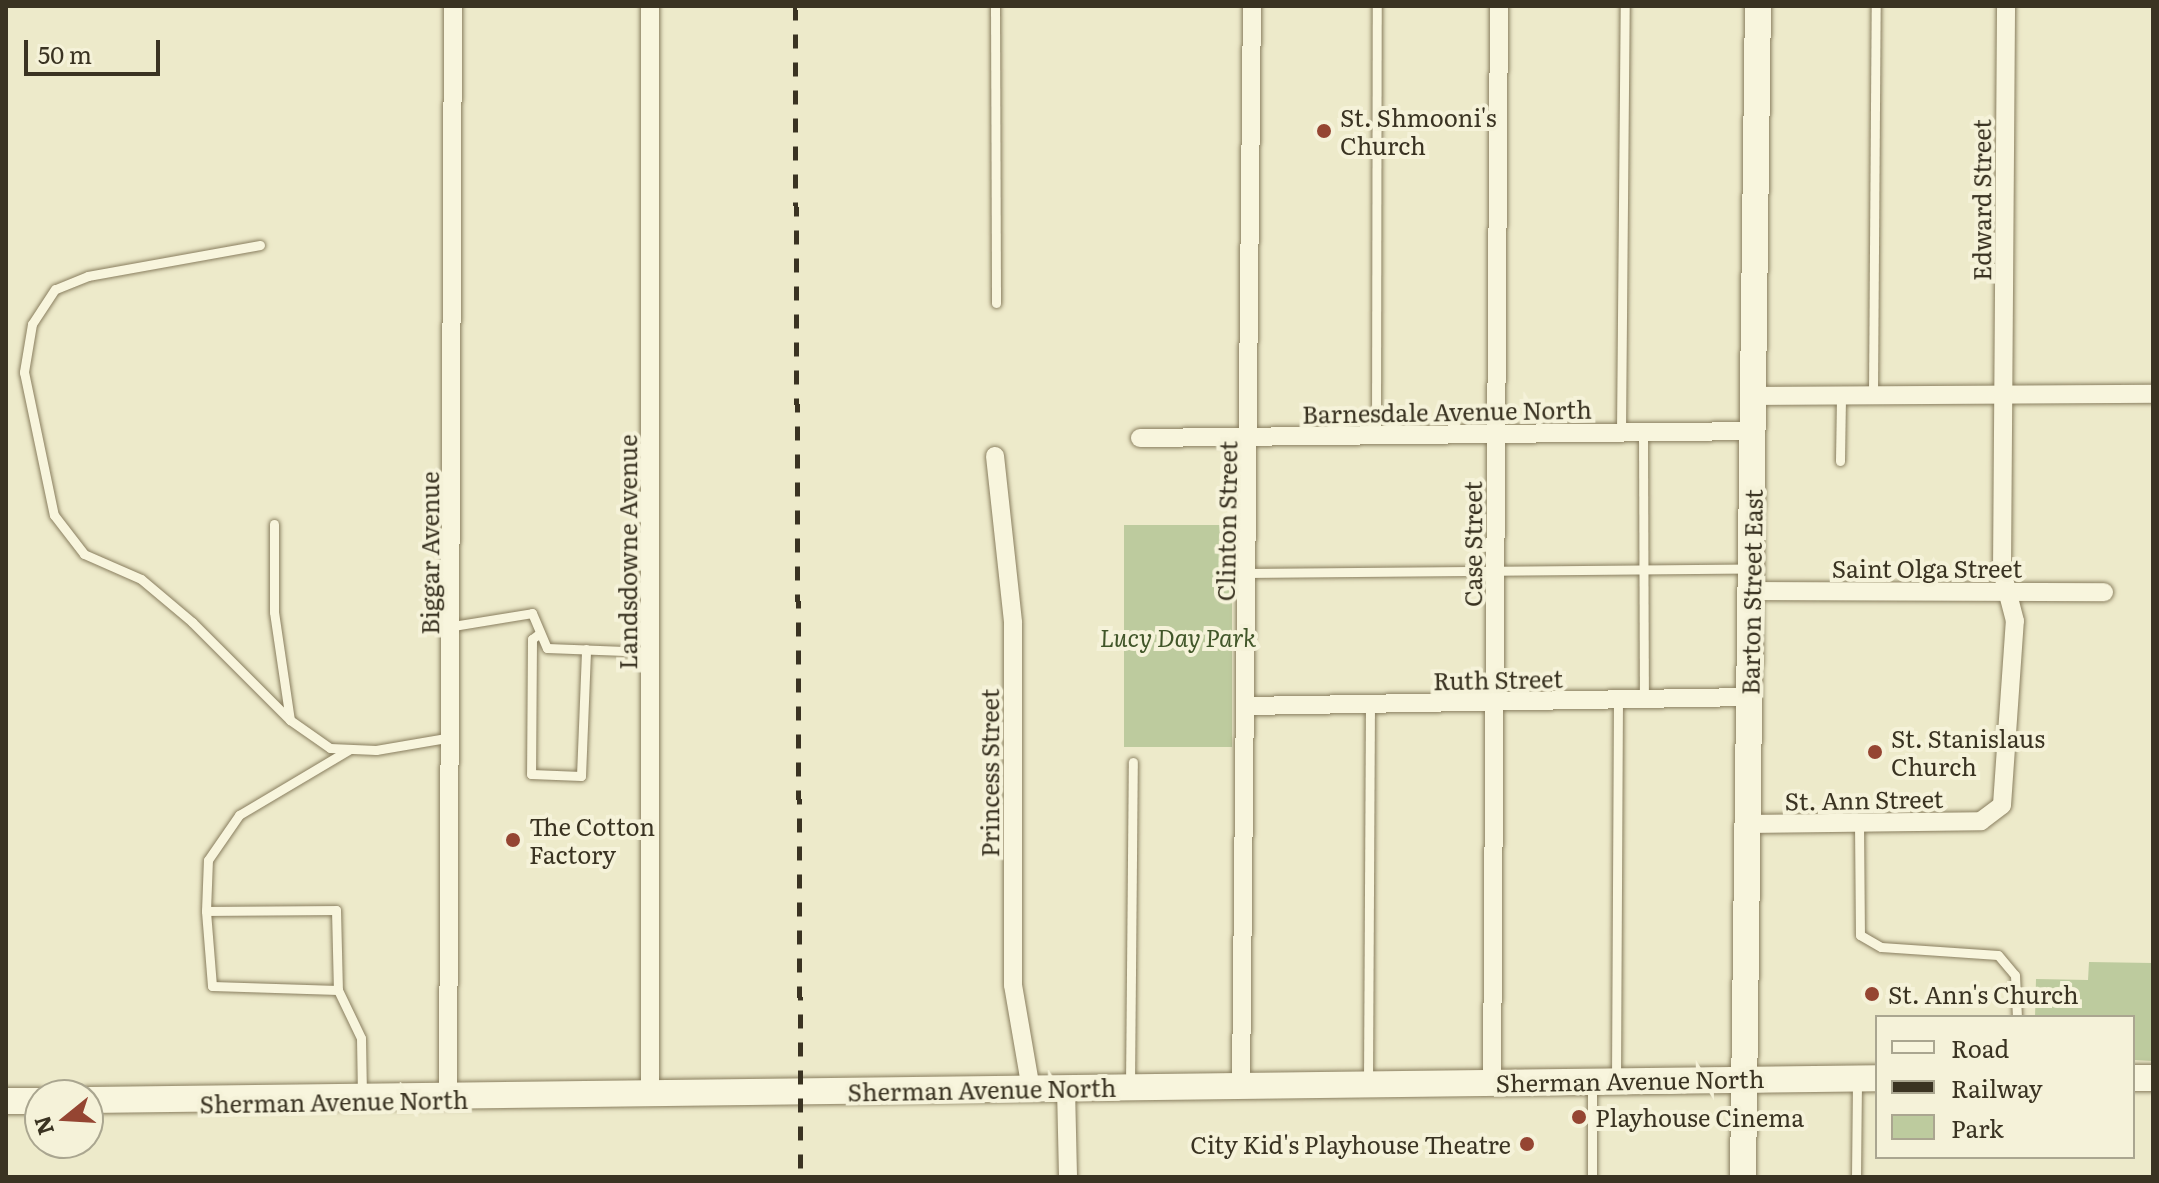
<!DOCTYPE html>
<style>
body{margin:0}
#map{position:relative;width:2159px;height:1183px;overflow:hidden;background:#edeaca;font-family:Literata,serif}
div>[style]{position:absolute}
.green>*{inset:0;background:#bdcb9e;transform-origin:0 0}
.roads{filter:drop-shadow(0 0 2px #897e5f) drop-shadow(0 0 2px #897e5f)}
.lane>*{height:9px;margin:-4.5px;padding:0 4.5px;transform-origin:4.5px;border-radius:4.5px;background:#f8f5dd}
.street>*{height:18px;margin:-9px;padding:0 9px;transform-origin:9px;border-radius:9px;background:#f8f5dd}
.secondary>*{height:26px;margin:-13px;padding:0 13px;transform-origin:13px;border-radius:13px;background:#f8f5dd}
.rail>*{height:5px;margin-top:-2.5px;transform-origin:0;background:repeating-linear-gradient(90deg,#3a3322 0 14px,transparent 0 28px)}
.dots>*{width:22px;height:22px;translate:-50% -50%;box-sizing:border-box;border:4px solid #f5f2d9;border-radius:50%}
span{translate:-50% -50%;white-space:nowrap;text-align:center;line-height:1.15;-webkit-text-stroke:8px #f5f2d9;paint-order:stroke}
.poi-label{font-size:24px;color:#3a3322}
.left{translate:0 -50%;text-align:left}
.right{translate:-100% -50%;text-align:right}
.street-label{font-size:24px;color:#3a3322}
.park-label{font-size:24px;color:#415629;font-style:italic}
.frame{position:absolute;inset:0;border:8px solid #3a3322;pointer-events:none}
.legend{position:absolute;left:1875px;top:1015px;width:260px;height:144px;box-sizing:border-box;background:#f5f2d9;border:2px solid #aaa690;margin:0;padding:10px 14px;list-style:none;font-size:24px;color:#3a3322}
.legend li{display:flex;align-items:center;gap:16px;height:40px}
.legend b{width:40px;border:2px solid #aaa690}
.north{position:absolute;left:24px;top:1079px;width:80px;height:80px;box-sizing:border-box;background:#f5f2d9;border:2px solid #aaa690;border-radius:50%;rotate:252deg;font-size:22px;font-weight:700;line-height:32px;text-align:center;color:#3a3322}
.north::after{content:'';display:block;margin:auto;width:28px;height:36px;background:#954532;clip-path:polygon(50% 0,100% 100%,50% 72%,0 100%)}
.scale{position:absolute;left:24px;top:40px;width:136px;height:36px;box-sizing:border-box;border:4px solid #3a3322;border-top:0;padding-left:10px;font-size:24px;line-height:28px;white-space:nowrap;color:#3a3322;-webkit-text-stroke:6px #f5f2d9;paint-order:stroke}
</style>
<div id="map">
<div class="green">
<i style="left:1232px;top:525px;width:222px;height:108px;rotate:90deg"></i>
<i style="clip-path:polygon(2089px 962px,2153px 963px,2153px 1061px,2133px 1060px,2133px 1017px,2035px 1017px,2036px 979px,2088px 980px)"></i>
</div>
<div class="roads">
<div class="lane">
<i style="left:995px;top:6px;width:297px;rotate:89.8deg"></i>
<i style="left:260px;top:245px;width:175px;rotate:169.8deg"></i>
<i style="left:88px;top:276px;width:35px;rotate:158deg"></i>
<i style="left:55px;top:289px;width:42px;rotate:123.3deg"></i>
<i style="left:32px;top:324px;width:49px;rotate:99.5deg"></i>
<i style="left:24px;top:372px;width:146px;rotate:78.2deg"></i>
<i style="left:54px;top:515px;width:49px;rotate:52.4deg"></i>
<i style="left:84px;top:554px;width:62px;rotate:23.7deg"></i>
<i style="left:141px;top:579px;width:67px;rotate:40.1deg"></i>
<i style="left:192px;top:622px;width:139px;rotate:45deg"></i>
<i style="left:1873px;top:393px;width:387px;rotate:-89.6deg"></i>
<i style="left:1643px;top:432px;width:269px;rotate:89.8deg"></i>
<i style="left:1621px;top:433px;width:427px;rotate:-89.5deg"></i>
<i style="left:1376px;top:437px;width:431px;rotate:-89.9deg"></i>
<i style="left:1840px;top:461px;width:67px;rotate:-89.1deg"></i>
<i style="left:274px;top:524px;width:88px;rotate:90deg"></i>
<i style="left:274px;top:612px;width:109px;rotate:81.6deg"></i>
<i style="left:290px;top:720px;width:49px;rotate:35deg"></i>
<i style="left:330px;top:748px;width:46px;rotate:2.5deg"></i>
<i style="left:376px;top:750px;width:77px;rotate:-9.7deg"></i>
<i style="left:1249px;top:573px;width:498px;rotate:-0.5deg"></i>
<i style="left:453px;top:626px;width:80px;rotate:-9.3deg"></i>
<i style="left:532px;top:613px;width:38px;rotate:67deg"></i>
<i style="left:547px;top:648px;width:104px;rotate:2.2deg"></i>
<i style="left:540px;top:633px;width:10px;rotate:143deg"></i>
<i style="left:532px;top:639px;width:135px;rotate:90.4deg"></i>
<i style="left:531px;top:774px;width:50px;rotate:2.3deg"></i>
<i style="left:581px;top:776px;width:127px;rotate:-87.7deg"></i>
<i style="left:1859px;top:823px;width:112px;rotate:89.5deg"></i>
<i style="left:1860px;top:935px;width:24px;rotate:30deg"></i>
<i style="left:1881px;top:947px;width:117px;rotate:3.9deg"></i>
<i style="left:1998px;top:955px;width:26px;rotate:50deg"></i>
<i style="left:2015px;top:975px;width:42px;rotate:87.3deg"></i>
<i style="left:206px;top:911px;width:130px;rotate:-0.4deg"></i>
<i style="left:336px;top:910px;width:80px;rotate:88.6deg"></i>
<i style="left:338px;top:990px;width:126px;rotate:-178.2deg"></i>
<i style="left:212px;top:986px;width:75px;rotate:-94.6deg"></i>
<i style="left:206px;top:911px;width:51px;rotate:-87.8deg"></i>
<i style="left:208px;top:860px;width:55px;rotate:-55.4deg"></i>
<i style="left:239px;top:815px;width:129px;rotate:-30.7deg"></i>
<i style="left:338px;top:990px;width:53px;rotate:64.4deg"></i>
<i style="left:361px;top:1038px;width:56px;rotate:89deg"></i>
<i style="left:1616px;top:1080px;width:378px;rotate:-89.7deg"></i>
<i style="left:1368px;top:1082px;width:377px;rotate:-89.7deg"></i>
<i style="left:1592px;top:1083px;width:94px;rotate:90deg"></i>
<i style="left:1130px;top:1087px;width:325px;rotate:-89.5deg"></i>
<i style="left:1856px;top:1177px;width:97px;rotate:-89.4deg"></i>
</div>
<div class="street">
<i style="left:650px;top:6px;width:1091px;rotate:90deg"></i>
<i style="left:1754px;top:396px;width:399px;rotate:-0.3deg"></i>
<i style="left:1140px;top:438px;width:614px;rotate:-0.65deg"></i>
<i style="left:995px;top:456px;width:168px;rotate:83.8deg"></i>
<i style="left:1013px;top:623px;width:362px;rotate:90deg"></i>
<i style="left:1013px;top:985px;width:106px;rotate:80.2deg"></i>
<i style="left:1750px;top:591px;width:354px;rotate:0.2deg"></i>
<i style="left:1247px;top:706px;width:502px;rotate:-1.03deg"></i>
<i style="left:1747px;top:824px;width:234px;rotate:-0.7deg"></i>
<i style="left:1981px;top:821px;width:26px;rotate:-37deg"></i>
<i style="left:2002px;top:805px;width:184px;rotate:-86deg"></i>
<i style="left:2015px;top:621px;width:52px;rotate:-104.6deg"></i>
<i style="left:2002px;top:571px;width:565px;rotate:-89.59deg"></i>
<i style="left:1492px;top:1082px;width:1076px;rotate:-89.63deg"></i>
<i style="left:1241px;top:1085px;width:1079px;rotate:-89.42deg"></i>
<i style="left:1066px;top:1088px;width:89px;rotate:88.7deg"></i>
<i style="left:448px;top:1100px;width:1094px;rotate:-89.74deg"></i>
</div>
<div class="secondary">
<i style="left:2133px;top:1078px;width:20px"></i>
<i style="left:88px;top:1100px;width:1789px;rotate:-0.7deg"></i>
<i style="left:6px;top:1101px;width:34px"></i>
<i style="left:1743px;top:1177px;width:1171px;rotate:-89.27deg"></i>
</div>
</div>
<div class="rail">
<i style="left:795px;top:6px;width:1171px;rotate:89.71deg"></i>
</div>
<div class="dots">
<i style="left:1324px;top:131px;background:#954532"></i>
<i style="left:1875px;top:752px;background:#954532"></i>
<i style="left:513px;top:840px;background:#954532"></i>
<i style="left:1872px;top:994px;background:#954532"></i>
<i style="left:1579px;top:1117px;background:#954532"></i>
<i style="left:1527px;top:1144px;background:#954532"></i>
</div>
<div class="poi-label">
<span class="left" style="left:1340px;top:131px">St. Shmooni's<br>Church</span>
<span class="left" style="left:1891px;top:752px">St. Stanislaus<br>Church</span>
<span class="left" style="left:529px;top:840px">The Cotton<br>Factory</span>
<span class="left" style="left:1888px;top:994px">St. Ann's Church</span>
<span class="left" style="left:1595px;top:1117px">Playhouse Cinema</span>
<span class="right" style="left:1511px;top:1144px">City Kid's Playhouse Theatre</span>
</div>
<div class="street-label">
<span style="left:1981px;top:200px;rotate:-90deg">Edward Street</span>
<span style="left:1447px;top:411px;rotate:-1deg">Barnesdale Avenue North</span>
<span style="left:1226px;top:521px;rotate:-89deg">Clinton Street</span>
<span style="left:1472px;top:544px;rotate:-90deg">Case Street</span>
<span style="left:627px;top:552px;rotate:-90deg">Landsdowne Avenue</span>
<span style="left:429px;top:553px;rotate:-90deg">Biggar Avenue</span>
<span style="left:1927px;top:568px">Saint Olga Street</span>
<span style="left:1751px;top:592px;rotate:-89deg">Barton Street East</span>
<span style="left:1498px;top:679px;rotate:-1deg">Ruth Street</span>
<span style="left:989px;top:773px;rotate:-90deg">Princess Street</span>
<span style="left:1864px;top:799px;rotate:-1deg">St. Ann Street</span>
<span style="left:1630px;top:1080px;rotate:-1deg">Sherman Avenue North</span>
<span style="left:982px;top:1089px;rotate:-1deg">Sherman Avenue North</span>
<span style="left:334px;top:1101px;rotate:-1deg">Sherman Avenue North</span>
</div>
<div class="park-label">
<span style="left:1178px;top:637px">Lucy Day Park</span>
</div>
<div class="frame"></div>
<ul class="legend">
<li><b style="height:10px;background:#f8f5dd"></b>Road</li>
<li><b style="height:10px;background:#3a3322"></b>Railway</li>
<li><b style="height:22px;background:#bdcb9e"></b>Park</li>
</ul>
<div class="north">N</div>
<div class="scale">50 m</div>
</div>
